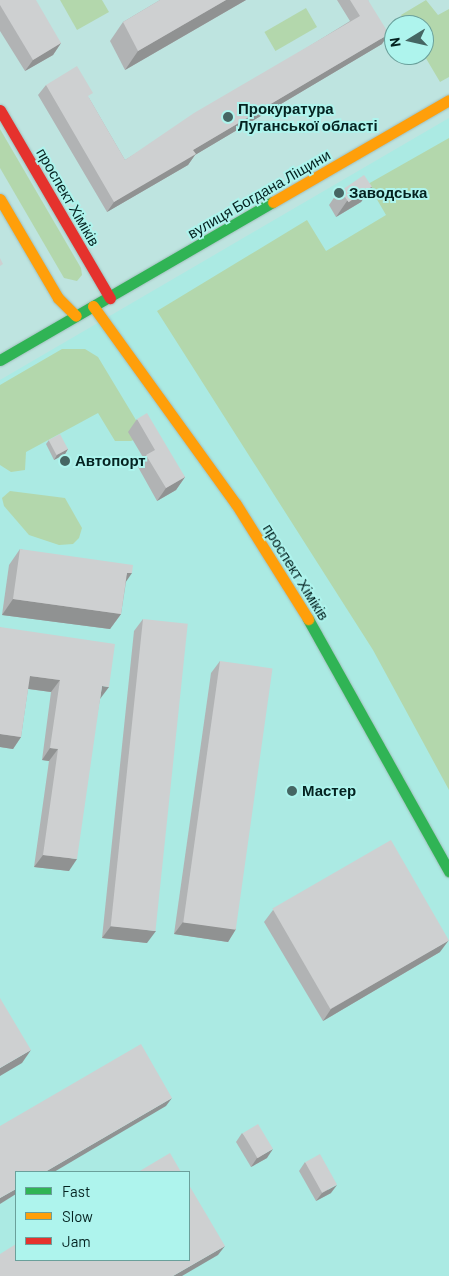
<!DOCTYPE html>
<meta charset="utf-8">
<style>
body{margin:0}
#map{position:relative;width:449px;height:1276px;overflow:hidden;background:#bee4e0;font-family:Barlow,sans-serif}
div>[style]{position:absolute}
.built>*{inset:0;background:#abeae3}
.green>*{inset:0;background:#b3d7ac;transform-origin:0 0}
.roads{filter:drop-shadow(0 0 1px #a1c0bd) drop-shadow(0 0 1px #a1c0bd)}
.fast>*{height:11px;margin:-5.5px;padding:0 5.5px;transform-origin:5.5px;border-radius:5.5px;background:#30b455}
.slow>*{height:11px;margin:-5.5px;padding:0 5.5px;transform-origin:5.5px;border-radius:5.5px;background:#ff9f0a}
.jam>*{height:11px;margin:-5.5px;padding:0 5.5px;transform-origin:5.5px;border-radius:5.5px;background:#e5322d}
.wall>*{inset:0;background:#b1b3b4}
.shaded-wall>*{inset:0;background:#909292}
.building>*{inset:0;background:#ced0d1;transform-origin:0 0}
.dots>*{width:14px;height:14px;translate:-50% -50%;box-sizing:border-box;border:2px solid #aef4ed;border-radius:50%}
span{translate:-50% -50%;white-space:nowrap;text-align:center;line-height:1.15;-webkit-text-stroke:4px #aef4ed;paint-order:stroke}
.poi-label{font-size:15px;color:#042220;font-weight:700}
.left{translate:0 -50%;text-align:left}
.street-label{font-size:15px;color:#042220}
.legend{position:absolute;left:15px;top:1171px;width:175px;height:90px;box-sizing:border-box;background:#aef4ed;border:1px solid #6aa09b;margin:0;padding:6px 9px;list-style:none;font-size:15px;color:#042220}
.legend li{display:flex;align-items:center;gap:10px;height:25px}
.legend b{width:25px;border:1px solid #6aa09b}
.north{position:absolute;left:384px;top:15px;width:50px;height:50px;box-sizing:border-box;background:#aef4ed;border:1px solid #6aa09b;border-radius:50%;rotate:261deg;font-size:14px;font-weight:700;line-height:20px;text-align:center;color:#042220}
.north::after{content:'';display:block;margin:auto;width:18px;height:22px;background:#456663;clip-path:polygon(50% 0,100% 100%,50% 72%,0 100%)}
</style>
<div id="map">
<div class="built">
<i style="clip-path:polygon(evenodd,449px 118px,449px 1276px,0 1276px,0 380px,449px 118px,16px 1172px,189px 1172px,189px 1260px,16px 1260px,16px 1172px)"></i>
</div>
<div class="green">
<i style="clip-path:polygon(60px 0,102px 0,109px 12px,77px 30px)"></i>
<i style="clip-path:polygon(426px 0,438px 15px,449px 9px,449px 77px,440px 82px,424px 55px,424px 25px,407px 25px,401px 15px)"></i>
<i style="left:306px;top:8px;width:22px;height:48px;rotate:60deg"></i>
<i style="clip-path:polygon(0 129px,81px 268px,82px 275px,77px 281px,64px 278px,0 168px)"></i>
<i style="clip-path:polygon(449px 138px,449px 790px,373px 650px,157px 311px,307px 220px,326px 251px,386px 215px,368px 184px)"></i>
<i style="clip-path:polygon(62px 349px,85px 349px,98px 357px,145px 435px,131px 441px,115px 441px,98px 413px,26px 452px,25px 470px,11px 472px,0 465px,0 385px)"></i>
<i style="clip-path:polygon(10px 491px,65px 498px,82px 528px,79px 538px,73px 544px,59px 545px,29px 535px,4px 506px,2px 498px)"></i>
</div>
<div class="roads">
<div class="fast">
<i style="left:0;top:360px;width:315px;rotate:-30.1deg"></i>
<i style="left:308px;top:619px;width:289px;rotate:60.8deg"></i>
</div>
<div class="slow">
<i style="left:0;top:199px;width:115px;rotate:59.6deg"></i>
<i style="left:58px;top:298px;width:25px;rotate:45deg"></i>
<i style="left:273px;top:202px;width:203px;rotate:-30.1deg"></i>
<i style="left:93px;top:306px;width:244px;rotate:54.2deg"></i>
<i style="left:236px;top:504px;width:136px;rotate:57.9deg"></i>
</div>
<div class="jam">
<i style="left:0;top:110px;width:218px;rotate:59.7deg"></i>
</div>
</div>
<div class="wall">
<i style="clip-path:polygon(0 0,61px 43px,53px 55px,25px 71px,0 31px)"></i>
<i style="clip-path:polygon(160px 0,246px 0,125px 70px,110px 41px,123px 22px)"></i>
<i style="clip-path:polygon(337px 0,368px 0,382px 44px,195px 155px,188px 165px,107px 212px,38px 95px,46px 85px,89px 98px,125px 160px,350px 21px)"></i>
<i style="clip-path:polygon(372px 187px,361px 202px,336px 217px,329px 205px,340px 189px)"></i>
<i style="clip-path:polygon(137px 419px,185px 477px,176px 490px,157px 501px,138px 467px,144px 459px,128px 432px)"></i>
<i style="clip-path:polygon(49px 440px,68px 449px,65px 454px,54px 460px,46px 444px)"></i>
<i style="clip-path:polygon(20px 549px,126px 582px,121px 614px,110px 629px,2px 615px,9px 565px)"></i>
<i style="clip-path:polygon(143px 619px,147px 943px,102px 938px,134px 631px)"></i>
<i style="clip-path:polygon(0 627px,100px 699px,69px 871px,34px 867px,49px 761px,42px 760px,51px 692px,28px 689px,21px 737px,13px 749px,0 747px)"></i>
<i style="clip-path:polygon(220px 661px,236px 929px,228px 942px,174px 934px,211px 673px)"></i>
<i style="clip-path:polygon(273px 910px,440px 952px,323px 1021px,264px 922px)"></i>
<i style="clip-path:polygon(242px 1133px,267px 1158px,251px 1167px,236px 1142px)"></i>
<i style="clip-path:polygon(305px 1162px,331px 1193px,316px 1201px,299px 1171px)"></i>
</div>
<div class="shaded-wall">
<i style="clip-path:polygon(226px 0,246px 0,125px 70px,138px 51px)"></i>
<i style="clip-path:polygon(389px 34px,382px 44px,195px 155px,188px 165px,107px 212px,114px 202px,193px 150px)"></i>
<i style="clip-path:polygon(61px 43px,53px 55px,25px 71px,33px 60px)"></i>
<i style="clip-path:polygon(372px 187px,361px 202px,336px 217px,347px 201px)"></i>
<i style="clip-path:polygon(68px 449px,65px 454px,54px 460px,57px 455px)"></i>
<i style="clip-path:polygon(185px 477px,176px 490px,157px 501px,166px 488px)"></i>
<i style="clip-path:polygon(127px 573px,132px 573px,121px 589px)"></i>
<i style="clip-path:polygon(13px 599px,121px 614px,110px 629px,2px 615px)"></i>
<i style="clip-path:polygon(30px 676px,60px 680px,51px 692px,22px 688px)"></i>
<i style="clip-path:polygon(102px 686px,109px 687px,100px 699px)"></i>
<i style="clip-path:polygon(0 734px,21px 737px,13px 749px,0 747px)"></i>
<i style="clip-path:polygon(50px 748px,58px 749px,49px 761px,42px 760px)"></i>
<i style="clip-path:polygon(43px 855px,77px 859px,69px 871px,34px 867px)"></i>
<i style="clip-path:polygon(183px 922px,236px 929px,228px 942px,174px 934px)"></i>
<i style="clip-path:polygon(111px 926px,156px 931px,147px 943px,102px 938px)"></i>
<i style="clip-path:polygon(449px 940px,440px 952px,323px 1021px,331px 1009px)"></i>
<i style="clip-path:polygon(31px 1050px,22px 1063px,0 1076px,0 1068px)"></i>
<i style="clip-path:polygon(172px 1098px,166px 1106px,54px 1172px,45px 1172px)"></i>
<i style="clip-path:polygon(273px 1149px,267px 1158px,251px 1167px,257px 1158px)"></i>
<i style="clip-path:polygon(337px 1185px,331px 1193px,316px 1201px,322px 1193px)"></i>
<i style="clip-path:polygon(16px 1189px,16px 1194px,0 1204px,0 1198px)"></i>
<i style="clip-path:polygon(225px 1246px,218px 1255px,182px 1276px,173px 1276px)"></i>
</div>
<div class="building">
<i style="clip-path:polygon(0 0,36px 0,61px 43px,33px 60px,0 5px)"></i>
<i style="clip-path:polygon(160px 0,226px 0,138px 51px,123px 22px)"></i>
<i style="clip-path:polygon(350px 0,368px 0,389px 34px,193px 150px,196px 154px,114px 202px,46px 85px,77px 66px,93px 93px,88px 96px,125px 160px,194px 113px,360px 16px)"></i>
<i style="left:364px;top:175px;width:14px;height:28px;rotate:56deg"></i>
<i style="clip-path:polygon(0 258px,3px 264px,0 266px)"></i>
<i style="clip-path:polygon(147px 413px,185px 477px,166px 488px,146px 455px,155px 450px,137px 419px)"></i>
<i style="left:60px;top:434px;width:17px;height:13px;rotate:62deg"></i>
<i style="clip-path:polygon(20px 549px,133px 565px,132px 573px,127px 573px,121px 614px,13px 599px)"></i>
<i style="left:143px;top:619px;width:45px;height:309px;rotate:6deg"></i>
<i style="clip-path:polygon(0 627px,115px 644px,109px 687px,102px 686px,77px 859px,43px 855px,58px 749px,50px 748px,60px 680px,30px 676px,21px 737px,0 734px)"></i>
<i style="left:220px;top:661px;width:53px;height:264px;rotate:8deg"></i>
<i style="left:391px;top:840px;width:116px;height:137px;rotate:60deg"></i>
<i style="clip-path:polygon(0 998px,31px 1050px,0 1068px)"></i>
<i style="clip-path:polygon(141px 1044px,172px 1098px,45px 1172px,16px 1172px,16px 1189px,0 1198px,0 1126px)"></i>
<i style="left:258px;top:1124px;width:29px;height:18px;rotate:59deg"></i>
<i style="clip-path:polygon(170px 1153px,181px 1172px,138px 1172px)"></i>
<i style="left:320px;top:1154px;width:35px;height:17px;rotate:61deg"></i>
<i style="clip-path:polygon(189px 1185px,225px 1246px,173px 1276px,0 1276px,0 1254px,16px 1244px,16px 1260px,189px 1260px)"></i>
</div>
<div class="dots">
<i style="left:228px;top:117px;background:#456663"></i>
<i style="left:339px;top:193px;background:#456663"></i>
<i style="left:65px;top:461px;background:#456663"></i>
<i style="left:292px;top:791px;background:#456663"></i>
</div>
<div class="poi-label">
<span class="left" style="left:238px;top:117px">Прокуратура<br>Луганської області</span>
<span class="left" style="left:349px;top:193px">Заводська</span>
<span class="left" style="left:75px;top:461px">Автопорт</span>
<span class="left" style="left:302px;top:791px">Мастер</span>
</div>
<div class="street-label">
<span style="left:259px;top:194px;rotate:-30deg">вулиця Богдана Ліщини</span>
<span style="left:68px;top:197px;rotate:60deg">проспект Хіміків</span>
<span style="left:296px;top:572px;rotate:58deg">проспект Хіміків</span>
</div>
<ul class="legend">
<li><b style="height:6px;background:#30b455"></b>Fast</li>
<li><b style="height:6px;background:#ff9f0a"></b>Slow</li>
<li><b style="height:6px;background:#e5322d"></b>Jam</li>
</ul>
<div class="north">N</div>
</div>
